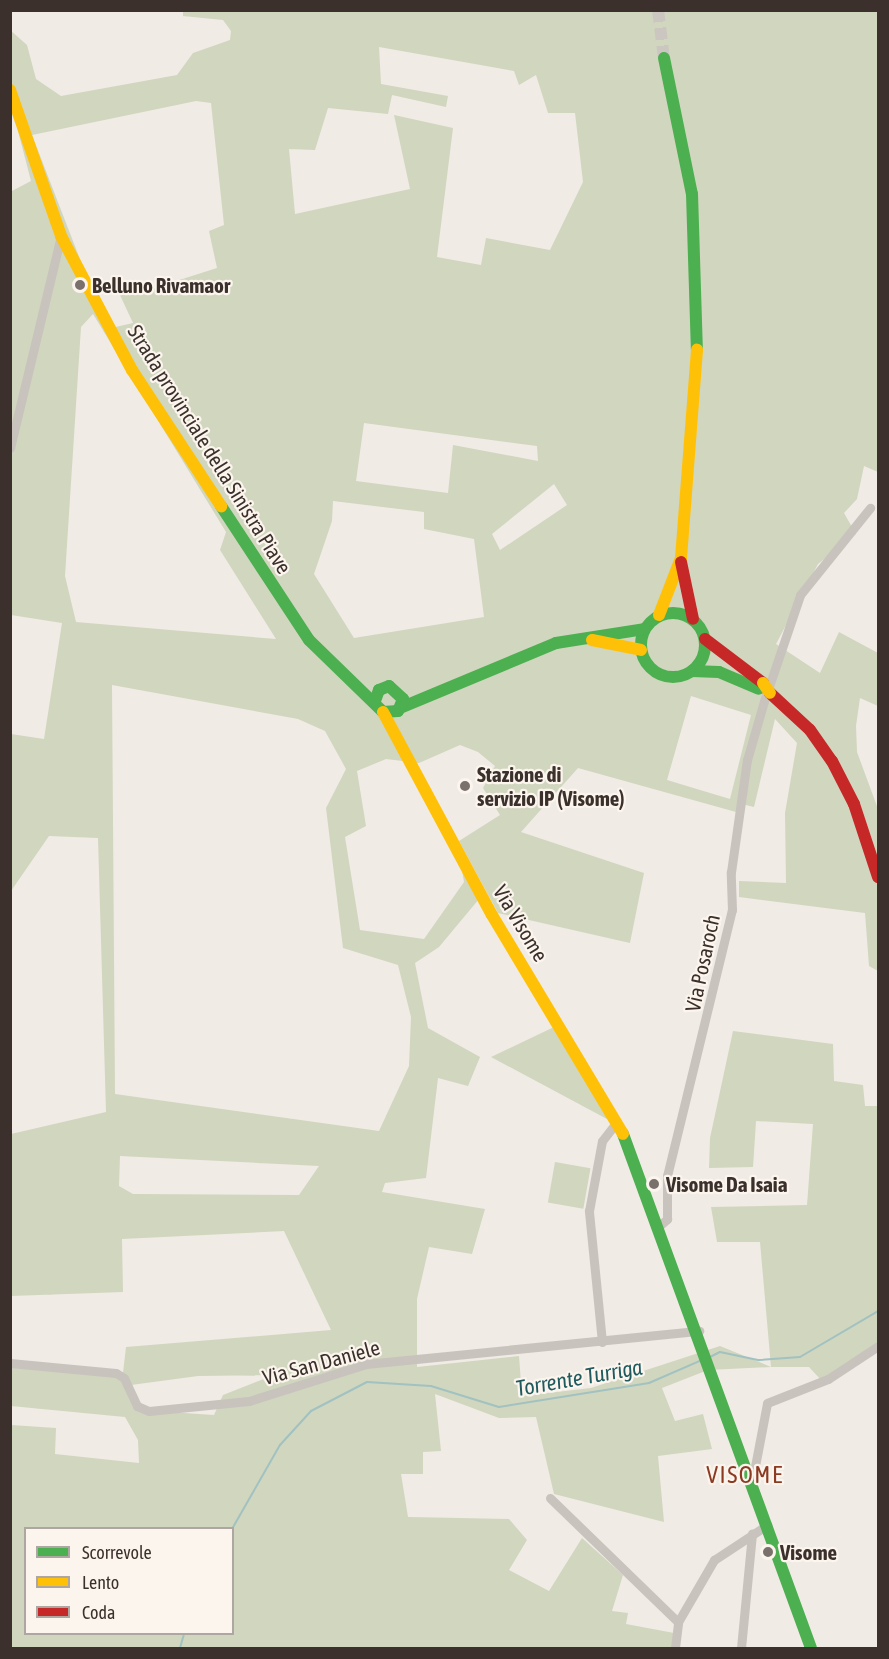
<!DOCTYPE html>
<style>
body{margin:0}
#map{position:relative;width:889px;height:1659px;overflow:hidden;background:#f0ebe5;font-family:"Asap Condensed",sans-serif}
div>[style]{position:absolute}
.green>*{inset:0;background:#d1d6bf;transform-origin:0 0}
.stream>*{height:2px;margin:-1px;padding:0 1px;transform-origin:1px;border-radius:1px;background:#a1c2c1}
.secondary-tunnel>*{height:12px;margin-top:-6px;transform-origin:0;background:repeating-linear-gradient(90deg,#ccc6c0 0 12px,transparent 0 18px)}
.street>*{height:9px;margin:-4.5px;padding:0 4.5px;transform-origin:4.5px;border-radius:4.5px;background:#c9c3be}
.fast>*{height:12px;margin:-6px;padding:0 6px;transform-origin:6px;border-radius:6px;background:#4caf50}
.fast>.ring{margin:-6px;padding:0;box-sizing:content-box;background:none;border:12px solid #4caf50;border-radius:50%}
.slow>*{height:12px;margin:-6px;padding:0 6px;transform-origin:6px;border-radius:6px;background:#ffc107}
.jam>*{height:12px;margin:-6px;padding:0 6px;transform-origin:6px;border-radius:6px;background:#c62828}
.slow-bridge>*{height:12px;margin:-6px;padding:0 6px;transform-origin:6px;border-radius:6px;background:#ffc107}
.dots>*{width:16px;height:16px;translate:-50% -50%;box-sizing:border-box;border:3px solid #fbf5ee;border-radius:50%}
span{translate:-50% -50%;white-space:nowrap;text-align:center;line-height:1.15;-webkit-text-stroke:4.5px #fbf5ee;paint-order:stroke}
.poi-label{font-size:21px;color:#3b302b;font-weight:700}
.left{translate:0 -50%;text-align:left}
.street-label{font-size:21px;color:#3b302b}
.water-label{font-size:22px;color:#1f5a5e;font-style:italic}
.quarter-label{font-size:24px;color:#8c3b22;letter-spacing:1.5px}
.frame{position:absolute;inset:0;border:12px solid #3b302b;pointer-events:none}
.legend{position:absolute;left:24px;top:1527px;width:210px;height:108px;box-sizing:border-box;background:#fbf5ee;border:2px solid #aea6a0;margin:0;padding:8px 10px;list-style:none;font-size:18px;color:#3b302b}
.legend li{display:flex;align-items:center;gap:12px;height:30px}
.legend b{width:30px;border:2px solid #aea6a0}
</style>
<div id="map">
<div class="green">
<i style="clip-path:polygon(evenodd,183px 11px,878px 11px,878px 472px,864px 466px,857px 499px,844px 513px,856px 534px,818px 564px,776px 644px,820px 673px,839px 632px,878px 653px,878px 706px,860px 698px,856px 726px,857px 752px,878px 809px,878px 971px,869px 966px,865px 913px,739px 897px,739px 881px,786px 883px,785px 813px,797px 743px,775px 719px,754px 807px,738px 803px,736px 812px,578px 768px,521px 832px,644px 873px,630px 943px,498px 913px,459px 841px,500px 815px,483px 788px,495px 766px,478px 752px,460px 745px,419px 763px,386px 759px,357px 771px,366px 826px,345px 837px,360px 930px,424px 939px,464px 882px,462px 870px,479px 899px,439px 947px,415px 963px,428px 1028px,480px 1057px,468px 1086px,438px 1078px,426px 1178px,385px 1183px,382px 1192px,485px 1209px,472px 1254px,429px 1247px,417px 1299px,417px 1367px,519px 1356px,522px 1396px,591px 1388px,720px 1346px,771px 1367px,760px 1242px,717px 1242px,711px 1207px,807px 1205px,813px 1124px,756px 1121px,753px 1167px,709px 1168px,710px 1138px,733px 1031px,833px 1044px,834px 1081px,863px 1085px,865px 1106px,878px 1106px,878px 1345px,822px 1381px,809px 1367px,771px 1367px,708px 1370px,662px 1388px,675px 1421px,703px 1414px,712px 1449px,658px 1456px,664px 1522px,554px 1494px,536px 1417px,499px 1418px,435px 1394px,441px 1451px,423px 1452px,423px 1474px,401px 1474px,408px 1517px,509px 1519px,527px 1540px,509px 1570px,549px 1591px,582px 1538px,623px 1575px,612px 1611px,628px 1613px,626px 1624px,674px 1633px,673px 1648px,11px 1648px,11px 1425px,56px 1428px,55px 1454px,139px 1463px,138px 1440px,125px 1417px,11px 1406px,11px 1365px,123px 1373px,126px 1347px,331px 1330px,284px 1231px,122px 1239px,123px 1292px,11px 1296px,11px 1134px,106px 1112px,98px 838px,49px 836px,11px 891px,11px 734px,44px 739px,62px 623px,11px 615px,10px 192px,31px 181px,11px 104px,10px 30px,27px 45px,36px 79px,61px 96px,177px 75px,193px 53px,230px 40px,231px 31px,223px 20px,183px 16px,183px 11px,379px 47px,514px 71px,519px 85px,536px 75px,548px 113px,575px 113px,583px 182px,550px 250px,486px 238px,481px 265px,437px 257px,453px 128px,394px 115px,410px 189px,295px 214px,289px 149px,315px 150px,328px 108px,388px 114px,392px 95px,446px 107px,448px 96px,381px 84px,379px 47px,183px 11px,196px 101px,211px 103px,224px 225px,209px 231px,217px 268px,151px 289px,146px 285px,119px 293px,133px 323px,107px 329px,32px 135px,196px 101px,183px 11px,93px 314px,226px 532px,220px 550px,276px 639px,76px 622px,65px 576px,81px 327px,93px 314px,183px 11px,364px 423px,537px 446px,538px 461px,453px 445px,448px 493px,356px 481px,364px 423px,183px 11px,554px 484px,567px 505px,500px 550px,492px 534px,554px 484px,183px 11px,333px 501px,424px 512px,424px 529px,474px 539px,484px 617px,354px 638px,314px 574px,332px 521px,333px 501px,183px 11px,112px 685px,298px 719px,325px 731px,346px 769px,326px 808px,343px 948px,398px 965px,411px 1017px,409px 1066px,379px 1131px,115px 1094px,112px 685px,183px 11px,691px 696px,751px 715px,730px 799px,667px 780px,691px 696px,183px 11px,120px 1156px,319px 1166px,299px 1195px,133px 1194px,119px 1186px,120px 1156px,183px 11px,274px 1375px,223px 1395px,214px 1415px,138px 1410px,131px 1385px,198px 1376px,274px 1375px,183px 11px,26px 1528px,232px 1528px,232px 1634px,26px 1634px,26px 1528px)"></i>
<i style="clip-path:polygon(554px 1027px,607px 1115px,607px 1119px,491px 1057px)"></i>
<i style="left:555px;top:1162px;width:36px;height:41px;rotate:10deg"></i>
</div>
<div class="stream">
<i style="left:710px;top:1357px;width:11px;rotate:-27deg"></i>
<i style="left:720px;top:1352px;width:40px;rotate:12deg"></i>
<i style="left:759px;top:1360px;width:41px;rotate:-4.2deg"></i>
<i style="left:800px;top:1357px;width:91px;rotate:-30.5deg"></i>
<i style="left:232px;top:1529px;width:97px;rotate:-60.3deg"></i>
<i style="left:280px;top:1445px;width:46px;rotate:-47.6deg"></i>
<i style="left:311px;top:1411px;width:63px;rotate:-27.4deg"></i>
<i style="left:367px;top:1382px;width:64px;rotate:3.6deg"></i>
<i style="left:431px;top:1386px;width:71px;rotate:17.2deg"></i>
<i style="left:499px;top:1407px;width:152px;rotate:-9.1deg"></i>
<i style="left:649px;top:1383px;width:58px;rotate:-23.5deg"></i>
<i style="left:180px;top:1648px;width:15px;rotate:-74deg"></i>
</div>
<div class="secondary-tunnel">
<i style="left:658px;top:10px;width:48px;rotate:82.9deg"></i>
</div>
<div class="street">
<i style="left:10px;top:448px;width:218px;rotate:-76.5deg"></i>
<i style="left:659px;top:1226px;width:11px;rotate:-41deg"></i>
<i style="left:667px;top:1219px;width:43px;rotate:-90deg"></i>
<i style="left:667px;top:1176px;width:274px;rotate:-76.3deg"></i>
<i style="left:732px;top:910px;width:38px;rotate:-92deg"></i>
<i style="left:731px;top:872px;width:113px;rotate:-81.9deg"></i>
<i style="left:747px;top:760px;width:61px;rotate:-73.9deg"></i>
<i style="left:764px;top:701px;width:112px;rotate:-71.2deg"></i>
<i style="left:800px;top:595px;width:112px;rotate:-51.2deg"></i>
<i style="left:602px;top:1342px;width:132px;rotate:-95.7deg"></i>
<i style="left:589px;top:1211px;width:71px;rotate:-79.5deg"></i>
<i style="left:602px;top:1141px;width:24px;rotate:-52deg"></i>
<i style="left:10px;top:1363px;width:106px;rotate:5.4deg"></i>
<i style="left:116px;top:1373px;width:9px;rotate:32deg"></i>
<i style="left:124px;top:1378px;width:31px;rotate:65deg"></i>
<i style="left:137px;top:1406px;width:13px;rotate:23deg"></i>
<i style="left:149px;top:1411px;width:100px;rotate:-5.7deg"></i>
<i style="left:249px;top:1401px;width:123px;rotate:-17.5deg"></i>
<i style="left:366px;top:1364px;width:335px;rotate:-5.7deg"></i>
<i style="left:752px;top:1482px;width:80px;rotate:-79.2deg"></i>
<i style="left:767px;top:1403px;width:66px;rotate:-21.5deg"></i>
<i style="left:828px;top:1379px;width:60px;rotate:-33.4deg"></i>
<i style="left:550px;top:1498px;width:178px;rotate:44.1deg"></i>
<i style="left:675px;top:1648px;width:26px;rotate:-83deg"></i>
<i style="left:678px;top:1622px;width:72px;rotate:-59.9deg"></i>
<i style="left:714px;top:1560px;width:64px;rotate:-33.4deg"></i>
<i style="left:741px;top:1648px;width:115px;rotate:-84.5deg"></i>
</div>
<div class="fast">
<i style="left:664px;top:58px;width:139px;rotate:78.4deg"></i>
<i style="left:692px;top:194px;width:156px;rotate:88.2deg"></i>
<i style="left:221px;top:506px;width:160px;rotate:56.7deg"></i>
<i style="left:309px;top:640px;width:103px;rotate:44.2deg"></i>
<i style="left:383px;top:712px;width:15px;rotate:-4deg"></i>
<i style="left:398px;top:711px;width:13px;rotate:-67deg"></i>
<i style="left:403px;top:699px;width:19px;rotate:-137deg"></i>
<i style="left:389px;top:686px;width:11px;rotate:158deg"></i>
<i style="left:379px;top:690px;width:12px;rotate:110deg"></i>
<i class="ring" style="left:641px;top:613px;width:52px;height:52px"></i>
<i style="left:692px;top:671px;width:27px;rotate:2deg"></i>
<i style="left:719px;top:672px;width:43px;rotate:23deg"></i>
<i style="left:400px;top:708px;width:169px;rotate:-22.6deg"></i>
<i style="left:556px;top:643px;width:89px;rotate:-9deg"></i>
<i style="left:623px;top:1134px;width:547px;rotate:69.91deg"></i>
</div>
<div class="slow">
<i style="left:10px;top:90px;width:155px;rotate:70.7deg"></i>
<i style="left:61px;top:236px;width:152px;rotate:62.1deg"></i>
<i style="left:132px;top:370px;width:163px;rotate:56.8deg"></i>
<i style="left:659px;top:615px;width:61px;rotate:-68.9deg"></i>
<i style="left:681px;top:558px;width:209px;rotate:-85.6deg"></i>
<i style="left:592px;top:640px;width:50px;rotate:11.5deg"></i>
<i style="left:383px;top:712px;width:230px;rotate:61.8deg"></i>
<i style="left:492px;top:915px;width:255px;rotate:59.1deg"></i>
</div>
<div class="jam">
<i style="left:681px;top:562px;width:58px;rotate:78.1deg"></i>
<i style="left:705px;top:639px;width:73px;rotate:37.2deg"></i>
<i style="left:770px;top:693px;width:54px;rotate:42.8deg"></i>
<i style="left:810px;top:730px;width:38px;rotate:55deg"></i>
<i style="left:832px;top:761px;width:48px;rotate:62.9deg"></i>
<i style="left:854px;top:804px;width:77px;rotate:71.8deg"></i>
</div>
<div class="slow-bridge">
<i style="left:763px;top:683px;width:12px;rotate:55deg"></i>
</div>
<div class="dots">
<i style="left:80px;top:285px;background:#7a716c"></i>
<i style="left:465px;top:786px;background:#7a716c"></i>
<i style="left:654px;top:1184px;background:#7a716c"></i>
<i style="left:768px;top:1552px;background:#7a716c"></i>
</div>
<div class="poi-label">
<span class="left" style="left:92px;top:285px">Belluno Rivamaor</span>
<span class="left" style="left:477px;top:786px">Stazione di<br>servizio IP (Visome)</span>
<span class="left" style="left:666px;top:1184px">Visome Da Isaia</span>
<span class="left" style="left:780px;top:1552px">Visome</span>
</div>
<div class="street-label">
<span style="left:210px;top:449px;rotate:58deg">Strada provinciale della Sinistra Piave</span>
<span style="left:521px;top:923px;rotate:59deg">Via Visome</span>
<span style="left:702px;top:963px;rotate:-78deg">Via Posaroch</span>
<span style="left:321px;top:1362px;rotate:-15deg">Via San Daniele</span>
</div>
<div class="water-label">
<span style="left:579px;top:1378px;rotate:-10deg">Torrente Turriga</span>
</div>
<div class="quarter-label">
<span style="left:745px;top:1475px">VISOME</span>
</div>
<div class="frame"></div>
<ul class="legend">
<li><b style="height:8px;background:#4caf50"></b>Scorrevole</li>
<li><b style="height:8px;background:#ffc107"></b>Lento</li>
<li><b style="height:8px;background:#c62828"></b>Coda</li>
</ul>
</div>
